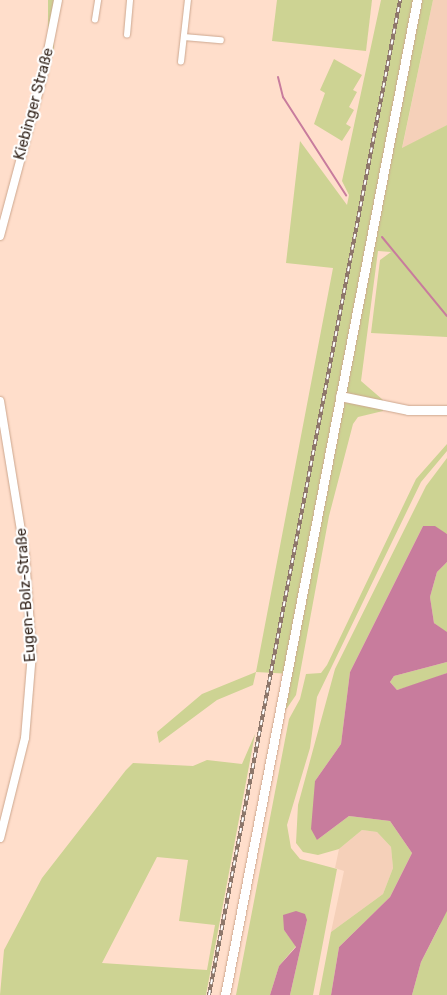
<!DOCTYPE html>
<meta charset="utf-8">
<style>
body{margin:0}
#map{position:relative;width:447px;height:995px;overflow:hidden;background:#ffdecb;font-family:Rubik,sans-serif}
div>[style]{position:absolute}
.built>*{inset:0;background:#f5d0b9}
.green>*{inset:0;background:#cdd393;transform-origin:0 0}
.water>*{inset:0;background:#c87c9d}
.stream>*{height:2px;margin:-1px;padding:0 1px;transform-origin:1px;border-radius:1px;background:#c87c9d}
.roads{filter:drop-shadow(0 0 1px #cda78f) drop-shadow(0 0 1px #cda78f)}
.street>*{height:5.5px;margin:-2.75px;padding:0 2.75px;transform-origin:2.75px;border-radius:2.75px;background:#fff}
.secondary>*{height:8px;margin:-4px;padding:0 4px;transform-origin:4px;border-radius:4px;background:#fff}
.primary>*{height:9px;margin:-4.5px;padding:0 4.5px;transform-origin:4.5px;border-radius:4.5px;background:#fff}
.rail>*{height:4px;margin-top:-2px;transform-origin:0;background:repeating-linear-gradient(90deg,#fff 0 5.5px,#8e776a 0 11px);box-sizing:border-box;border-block:1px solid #8e776a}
span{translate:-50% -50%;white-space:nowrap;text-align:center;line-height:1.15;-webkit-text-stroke:4.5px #fff;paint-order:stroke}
.street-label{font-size:15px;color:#34251c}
</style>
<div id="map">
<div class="built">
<i style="clip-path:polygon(433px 0,447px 0,447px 125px,402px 149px)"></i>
<i style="clip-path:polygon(362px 830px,377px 832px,391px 847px,393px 868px,383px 894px,331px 932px,344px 871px,335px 868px,339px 849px)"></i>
</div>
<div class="green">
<i style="left:48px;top:0;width:6px;height:52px"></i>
<i style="clip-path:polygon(277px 0,372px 0,366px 51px,272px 41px)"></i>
<i style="clip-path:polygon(381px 0,433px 0,402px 148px,447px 125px,447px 337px,371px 333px,380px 260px,391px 252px,378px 251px,361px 381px,383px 400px,383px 411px,358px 417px,353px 424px,329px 516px,296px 695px,285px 711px,292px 674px,256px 672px,253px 685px,217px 700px,159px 743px,157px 732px,202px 694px,256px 672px,333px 268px,286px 263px,300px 141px,347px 205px,349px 195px,342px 181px)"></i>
<i style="clip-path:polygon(334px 59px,362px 75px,353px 90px,357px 92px,349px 107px,354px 110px,346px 124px,351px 127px,342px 141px,314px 124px,325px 93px,320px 90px)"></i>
<i style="clip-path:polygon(447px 444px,447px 451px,421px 482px,317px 697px,310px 748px,287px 825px,291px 848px,300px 859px,337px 869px,313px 995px,290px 995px,307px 920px,284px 930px,296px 946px,279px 966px,270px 995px,236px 995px,289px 719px,300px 699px,306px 674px,321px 673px,327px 665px,416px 479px)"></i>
<i style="clip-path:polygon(447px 458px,447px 534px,423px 526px,350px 672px,341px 744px,315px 781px,317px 840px,349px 816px,390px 821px,412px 853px,390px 897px,339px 947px,331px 995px,319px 995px,331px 932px,383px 894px,393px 868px,391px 847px,377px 832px,362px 830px,339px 849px,318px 855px,303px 852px,296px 843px,298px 805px,335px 669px,426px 486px)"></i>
<i style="clip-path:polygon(447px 562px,447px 632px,446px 632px,434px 623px,430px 597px,437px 572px)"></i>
<i style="clip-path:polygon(447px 662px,447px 673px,427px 681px,397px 690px,390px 682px,394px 676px)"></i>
<i style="clip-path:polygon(evenodd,255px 734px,206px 995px,0 995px,4px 950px,42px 878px,126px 770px,133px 763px,193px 766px,207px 760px,242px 764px,255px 734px,157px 857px,188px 860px,179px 921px,215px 925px,207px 970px,102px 963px,157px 857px)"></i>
<i style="clip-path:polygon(447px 866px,447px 995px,412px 995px,421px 962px,440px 925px)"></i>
</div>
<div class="water">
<i style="clip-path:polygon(423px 526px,435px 526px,447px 534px,447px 562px,437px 572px,430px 597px,434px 623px,447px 632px,447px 662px,394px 676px,390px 682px,397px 690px,447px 673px,447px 911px,421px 962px,412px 995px,331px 995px,339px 947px,390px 897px,412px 853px,390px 821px,349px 816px,317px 840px,311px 829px,315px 781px,341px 744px,350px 672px)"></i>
<i style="clip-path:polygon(296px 911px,305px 914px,307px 920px,290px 995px,270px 995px,279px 966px,296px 947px,284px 930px,283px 915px)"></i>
</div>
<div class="stream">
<i style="left:278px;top:77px;width:21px;rotate:76deg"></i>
<i style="left:283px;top:97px;width:117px;rotate:57.3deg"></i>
<i style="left:382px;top:237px;width:102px;rotate:50.6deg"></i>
</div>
<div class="roads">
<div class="street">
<i style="left:95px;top:20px;width:20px;rotate:-81deg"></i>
<i style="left:127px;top:35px;width:35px;rotate:-85deg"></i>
<i style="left:184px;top:37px;width:37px;rotate:5deg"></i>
<i style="left:181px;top:62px;width:62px;rotate:-83.6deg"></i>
</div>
<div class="secondary">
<i style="left:0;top:236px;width:166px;rotate:-75deg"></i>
<i style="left:43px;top:76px;width:77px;rotate:-78.8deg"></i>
<i style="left:0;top:401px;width:157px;rotate:80.8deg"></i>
<i style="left:25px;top:556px;width:97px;rotate:85.9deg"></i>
<i style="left:32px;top:653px;width:85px;rotate:94.7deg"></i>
<i style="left:25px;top:738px;width:103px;rotate:104deg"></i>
</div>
<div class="primary">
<i style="left:340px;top:396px;width:69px;rotate:11.6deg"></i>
<i style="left:408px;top:410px;width:39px"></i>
<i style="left:225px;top:995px;width:1013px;rotate:-79.08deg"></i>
</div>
</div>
<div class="rail">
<i style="left:209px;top:995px;width:1013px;rotate:-79.13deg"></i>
</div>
<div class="street-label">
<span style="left:34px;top:104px;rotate:-75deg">Kiebinger Straße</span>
<span style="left:26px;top:595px;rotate:-94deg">Eugen-Bolz-Straße</span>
</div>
</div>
